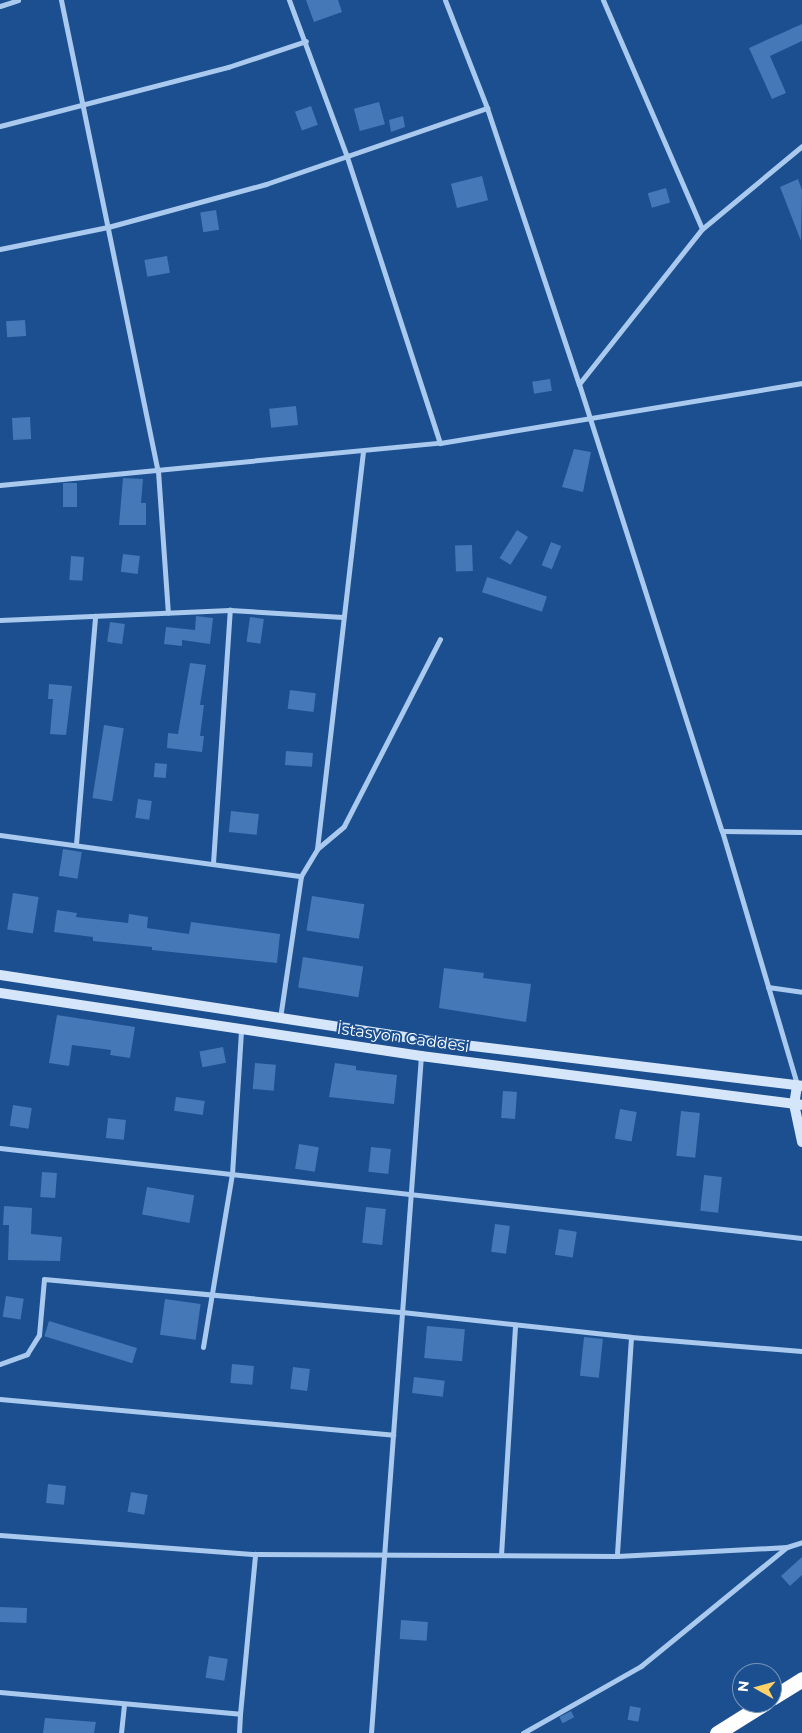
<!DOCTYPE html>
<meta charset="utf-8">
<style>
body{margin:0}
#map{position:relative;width:802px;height:1733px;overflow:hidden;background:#1b4f8f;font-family:Montserrat,sans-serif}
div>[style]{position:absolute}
.building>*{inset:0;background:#4478b7;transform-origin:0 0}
.street>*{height:5px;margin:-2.5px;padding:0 2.5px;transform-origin:2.5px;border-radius:2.5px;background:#a9c9ee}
.secondary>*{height:10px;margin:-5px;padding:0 5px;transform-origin:5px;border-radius:5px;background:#d6e6fa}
.highway>*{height:15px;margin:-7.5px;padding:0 7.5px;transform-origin:7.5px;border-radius:7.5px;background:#fff}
span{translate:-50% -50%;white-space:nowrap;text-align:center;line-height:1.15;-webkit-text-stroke:4px #1b4f8f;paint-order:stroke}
.street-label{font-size:16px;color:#fff}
.north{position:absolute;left:732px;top:1663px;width:50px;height:50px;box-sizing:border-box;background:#1b4f8f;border:1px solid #7695bc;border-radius:50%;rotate:277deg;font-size:14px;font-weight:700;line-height:20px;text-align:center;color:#fff}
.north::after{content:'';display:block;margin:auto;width:18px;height:22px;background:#ffd166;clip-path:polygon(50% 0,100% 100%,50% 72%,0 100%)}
</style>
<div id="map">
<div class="building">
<i style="clip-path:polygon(306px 0,338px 0,342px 12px,314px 22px)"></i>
<i style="clip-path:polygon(802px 24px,802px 41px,770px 56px,786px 93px,772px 99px,749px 48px)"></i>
<i style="left:379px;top:102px;width:23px;height:26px;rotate:75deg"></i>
<i style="left:311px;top:106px;width:20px;height:17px;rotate:70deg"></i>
<i style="clip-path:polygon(403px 116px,405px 127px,391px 132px,389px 120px)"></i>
<i style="left:482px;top:176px;width:25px;height:32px;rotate:76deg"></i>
<i style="clip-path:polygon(798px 179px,802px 190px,801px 241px,780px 187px)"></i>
<i style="left:666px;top:188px;width:15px;height:19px;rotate:74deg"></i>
<i style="left:216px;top:210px;width:20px;height:16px;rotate:81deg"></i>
<i style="left:167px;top:256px;width:17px;height:23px;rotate:80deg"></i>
<i style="left:25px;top:320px;width:16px;height:19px;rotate:86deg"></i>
<i style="left:550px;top:379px;width:12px;height:18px;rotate:81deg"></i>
<i style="left:296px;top:406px;width:19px;height:27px;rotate:84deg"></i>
<i style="left:30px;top:417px;width:22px;height:18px;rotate:87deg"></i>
<i style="clip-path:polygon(574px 449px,591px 452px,583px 492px,562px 487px)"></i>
<i style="clip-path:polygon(123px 478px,143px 479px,141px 503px,146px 503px,146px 525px,119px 525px)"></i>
<i style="left:63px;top:483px;width:14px;height:24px"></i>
<i style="left:517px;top:530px;width:13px;height:33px;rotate:32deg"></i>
<i style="left:551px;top:542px;width:11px;height:25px;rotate:22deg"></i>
<i style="left:472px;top:545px;width:26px;height:17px;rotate:88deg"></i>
<i style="left:123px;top:554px;width:17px;height:18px;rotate:7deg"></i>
<i style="left:71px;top:556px;width:13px;height:24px;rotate:4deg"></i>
<i style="left:487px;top:577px;width:63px;height:16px;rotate:18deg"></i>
<i style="clip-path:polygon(196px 616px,213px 618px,210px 644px,182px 640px,182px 646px,164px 644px,166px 627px,195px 630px)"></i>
<i style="left:250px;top:617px;width:14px;height:25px;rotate:8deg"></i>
<i style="left:110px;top:622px;width:15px;height:20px;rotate:8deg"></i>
<i style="clip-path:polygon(190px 663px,206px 665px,200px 705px,204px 705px,200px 736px,204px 736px,202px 752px,167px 748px,168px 733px,178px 734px)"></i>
<i style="clip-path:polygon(49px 684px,72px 686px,66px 735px,50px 734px,53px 699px,48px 699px)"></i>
<i style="left:290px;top:690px;width:26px;height:19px;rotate:7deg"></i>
<i style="left:104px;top:725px;width:20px;height:74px;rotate:9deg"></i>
<i style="left:286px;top:751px;width:27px;height:14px;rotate:4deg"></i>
<i style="left:155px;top:763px;width:12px;height:14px;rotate:5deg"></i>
<i style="left:138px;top:799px;width:14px;height:19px;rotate:8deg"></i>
<i style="left:231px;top:811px;width:28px;height:21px;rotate:6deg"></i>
<i style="left:63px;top:849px;width:19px;height:27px;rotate:9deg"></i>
<i style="left:13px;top:893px;width:26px;height:37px;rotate:9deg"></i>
<i style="left:312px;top:896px;width:53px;height:35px;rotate:9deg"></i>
<i style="clip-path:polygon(57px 910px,77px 913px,76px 917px,128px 923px,129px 914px,148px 917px,147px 928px,189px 934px,191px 922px,280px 934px,277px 963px,152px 950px,152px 947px,93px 941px,93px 937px,54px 932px)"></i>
<i style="left:303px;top:957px;width:61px;height:31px;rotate:9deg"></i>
<i style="clip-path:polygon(444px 968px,484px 973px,483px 978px,531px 984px,526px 1022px,439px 1008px)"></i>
<i style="clip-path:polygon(57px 1015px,135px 1027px,130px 1058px,110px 1055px,111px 1050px,72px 1045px,69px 1066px,49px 1063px)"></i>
<i style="left:223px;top:1047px;width:16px;height:24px;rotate:79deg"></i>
<i style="left:255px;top:1063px;width:21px;height:26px;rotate:5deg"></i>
<i style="clip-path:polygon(335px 1063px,356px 1066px,356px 1070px,397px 1075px,394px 1104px,329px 1097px)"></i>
<i style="left:503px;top:1091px;width:14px;height:27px;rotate:4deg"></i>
<i style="left:176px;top:1097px;width:29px;height:14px;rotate:8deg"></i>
<i style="left:13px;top:1105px;width:19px;height:21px;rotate:9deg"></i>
<i style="left:620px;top:1109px;width:17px;height:30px;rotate:10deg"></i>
<i style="left:681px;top:1111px;width:19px;height:45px;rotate:6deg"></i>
<i style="left:108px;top:1118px;width:18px;height:20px;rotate:6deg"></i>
<i style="left:299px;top:1144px;width:20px;height:25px;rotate:9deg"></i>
<i style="left:371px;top:1147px;width:20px;height:25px;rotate:6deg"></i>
<i style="left:42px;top:1172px;width:15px;height:25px;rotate:4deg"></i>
<i style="left:704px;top:1175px;width:18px;height:36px;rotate:6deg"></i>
<i style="left:147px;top:1187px;width:48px;height:28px;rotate:10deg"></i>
<i style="clip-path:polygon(4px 1206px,32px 1208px,31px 1234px,62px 1237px,60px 1261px,8px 1260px,9px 1225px,3px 1225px)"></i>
<i style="left:366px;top:1207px;width:20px;height:36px;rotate:6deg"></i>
<i style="left:495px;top:1224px;width:15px;height:28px;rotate:8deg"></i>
<i style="left:559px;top:1229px;width:18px;height:26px;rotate:9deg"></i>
<i style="left:6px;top:1296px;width:18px;height:21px;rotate:9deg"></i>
<i style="left:165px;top:1299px;width:36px;height:36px;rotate:8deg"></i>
<i style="left:49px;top:1321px;width:92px;height:16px;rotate:17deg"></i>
<i style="left:427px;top:1326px;width:38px;height:32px;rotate:5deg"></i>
<i style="left:584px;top:1337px;width:19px;height:39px;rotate:6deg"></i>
<i style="left:232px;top:1364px;width:22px;height:19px;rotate:5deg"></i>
<i style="left:293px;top:1367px;width:17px;height:22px;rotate:7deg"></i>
<i style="left:414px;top:1377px;width:31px;height:16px;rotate:7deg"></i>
<i style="left:48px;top:1484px;width:18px;height:19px;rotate:6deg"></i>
<i style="left:131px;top:1492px;width:17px;height:20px;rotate:10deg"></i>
<i style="clip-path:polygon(802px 1557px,802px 1575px,790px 1586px,781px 1576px)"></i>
<i style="left:0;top:1607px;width:27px;height:15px;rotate:2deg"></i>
<i style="left:401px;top:1620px;width:27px;height:19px;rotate:4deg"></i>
<i style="left:209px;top:1656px;width:19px;height:22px;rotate:9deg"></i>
<i style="left:630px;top:1706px;width:11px;height:14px;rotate:10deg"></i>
<i style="left:571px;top:1711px;width:7px;height:13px;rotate:63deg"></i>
<i style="clip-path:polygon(45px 1718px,96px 1722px,94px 1733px,43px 1733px)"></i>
</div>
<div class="street">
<i style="left:61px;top:0;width:481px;rotate:78.4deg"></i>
<i style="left:158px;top:471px;width:142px;rotate:86deg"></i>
<i style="left:289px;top:0;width:164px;rotate:69.7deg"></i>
<i style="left:346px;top:154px;width:304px;rotate:72deg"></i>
<i style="left:445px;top:0;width:116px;rotate:68.7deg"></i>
<i style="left:487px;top:108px;width:291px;rotate:71.6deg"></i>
<i style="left:579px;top:384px;width:469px;rotate:72.3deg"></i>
<i style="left:722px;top:831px;width:265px;rotate:73.5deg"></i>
<i style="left:603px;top:0;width:249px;rotate:66.6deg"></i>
<i style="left:0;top:6px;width:19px;rotate:-18deg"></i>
<i style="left:0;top:126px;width:236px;rotate:-14.5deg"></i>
<i style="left:228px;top:67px;width:82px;rotate:-18.4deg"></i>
<i style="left:0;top:249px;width:110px;rotate:-11.5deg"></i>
<i style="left:108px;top:227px;width:164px;rotate:-15.2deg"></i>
<i style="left:266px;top:184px;width:234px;rotate:-19deg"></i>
<i style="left:579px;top:384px;width:198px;rotate:-51.6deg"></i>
<i style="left:702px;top:229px;width:130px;rotate:-39.7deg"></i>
<i style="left:0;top:485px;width:442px;rotate:-5.5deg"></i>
<i style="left:440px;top:443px;width:367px;rotate:-9.4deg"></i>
<i style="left:0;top:620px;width:230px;rotate:-2.5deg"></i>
<i style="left:230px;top:610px;width:113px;rotate:3.5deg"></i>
<i style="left:722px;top:831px;width:80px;rotate:0.7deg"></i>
<i style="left:0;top:835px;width:304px;rotate:7.8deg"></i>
<i style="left:301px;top:876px;width:144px;rotate:98.4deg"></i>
<i style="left:76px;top:844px;width:229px;rotate:-85.2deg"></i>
<i style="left:317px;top:849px;width:399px;rotate:-83.4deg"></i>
<i style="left:213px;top:863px;width:254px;rotate:-86.2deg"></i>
<i style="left:301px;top:876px;width:31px;rotate:-59deg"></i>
<i style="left:317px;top:849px;width:35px;rotate:-40deg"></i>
<i style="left:344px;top:826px;width:210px;rotate:-62.8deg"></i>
<i style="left:768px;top:987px;width:34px;rotate:8deg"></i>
<i style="left:0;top:1148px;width:807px;rotate:6.4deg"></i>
<i style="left:631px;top:1337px;width:172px;rotate:4.7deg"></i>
<i style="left:203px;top:1347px;width:175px;rotate:-80.5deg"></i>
<i style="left:232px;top:1174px;width:144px;rotate:-86.4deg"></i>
<i style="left:0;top:1364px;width:29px;rotate:-20deg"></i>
<i style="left:27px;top:1354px;width:22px;rotate:-58deg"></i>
<i style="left:39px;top:1335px;width:56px;rotate:-84.9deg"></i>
<i style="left:44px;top:1279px;width:360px;rotate:5.3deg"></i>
<i style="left:402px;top:1312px;width:230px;rotate:6.2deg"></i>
<i style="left:631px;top:1337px;width:219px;rotate:93.7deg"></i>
<i style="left:0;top:1399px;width:395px;rotate:5.2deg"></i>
<i style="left:0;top:1535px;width:256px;rotate:4.3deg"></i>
<i style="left:255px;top:1554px;width:362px;rotate:0.3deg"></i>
<i style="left:617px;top:1556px;width:170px;rotate:-3deg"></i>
<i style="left:787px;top:1547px;width:16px;rotate:-18deg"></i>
<i style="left:501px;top:1555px;width:231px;rotate:-86.5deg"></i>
<i style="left:0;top:1692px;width:241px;rotate:5.2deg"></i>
<i style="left:240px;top:1714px;width:161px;rotate:-84.6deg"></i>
<i style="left:121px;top:1733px;width:29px;rotate:-84deg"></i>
<i style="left:239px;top:1733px;width:19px;rotate:-87deg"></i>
<i style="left:371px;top:1733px;width:679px;rotate:-85.78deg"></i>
<i style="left:523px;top:1733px;width:136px;rotate:-29.6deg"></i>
<i style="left:641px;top:1666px;width:188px;rotate:-39.2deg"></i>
</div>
<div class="secondary">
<i style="left:0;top:975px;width:428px;rotate:8.7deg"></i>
<i style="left:423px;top:1040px;width:382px;rotate:6.9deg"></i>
<i style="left:0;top:993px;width:426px;rotate:8.5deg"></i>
<i style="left:421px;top:1056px;width:384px;rotate:7.3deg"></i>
<i style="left:797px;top:1086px;width:18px;rotate:99deg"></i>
<i style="left:794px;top:1104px;width:39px;rotate:78deg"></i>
</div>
<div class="highway">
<i style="left:772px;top:1698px;width:36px;rotate:-32deg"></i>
<i style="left:717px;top:1733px;width:57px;rotate:-32deg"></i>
</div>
<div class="street-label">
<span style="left:403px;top:1038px;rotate:8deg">İstasyon Caddesi</span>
</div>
<div class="north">N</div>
</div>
